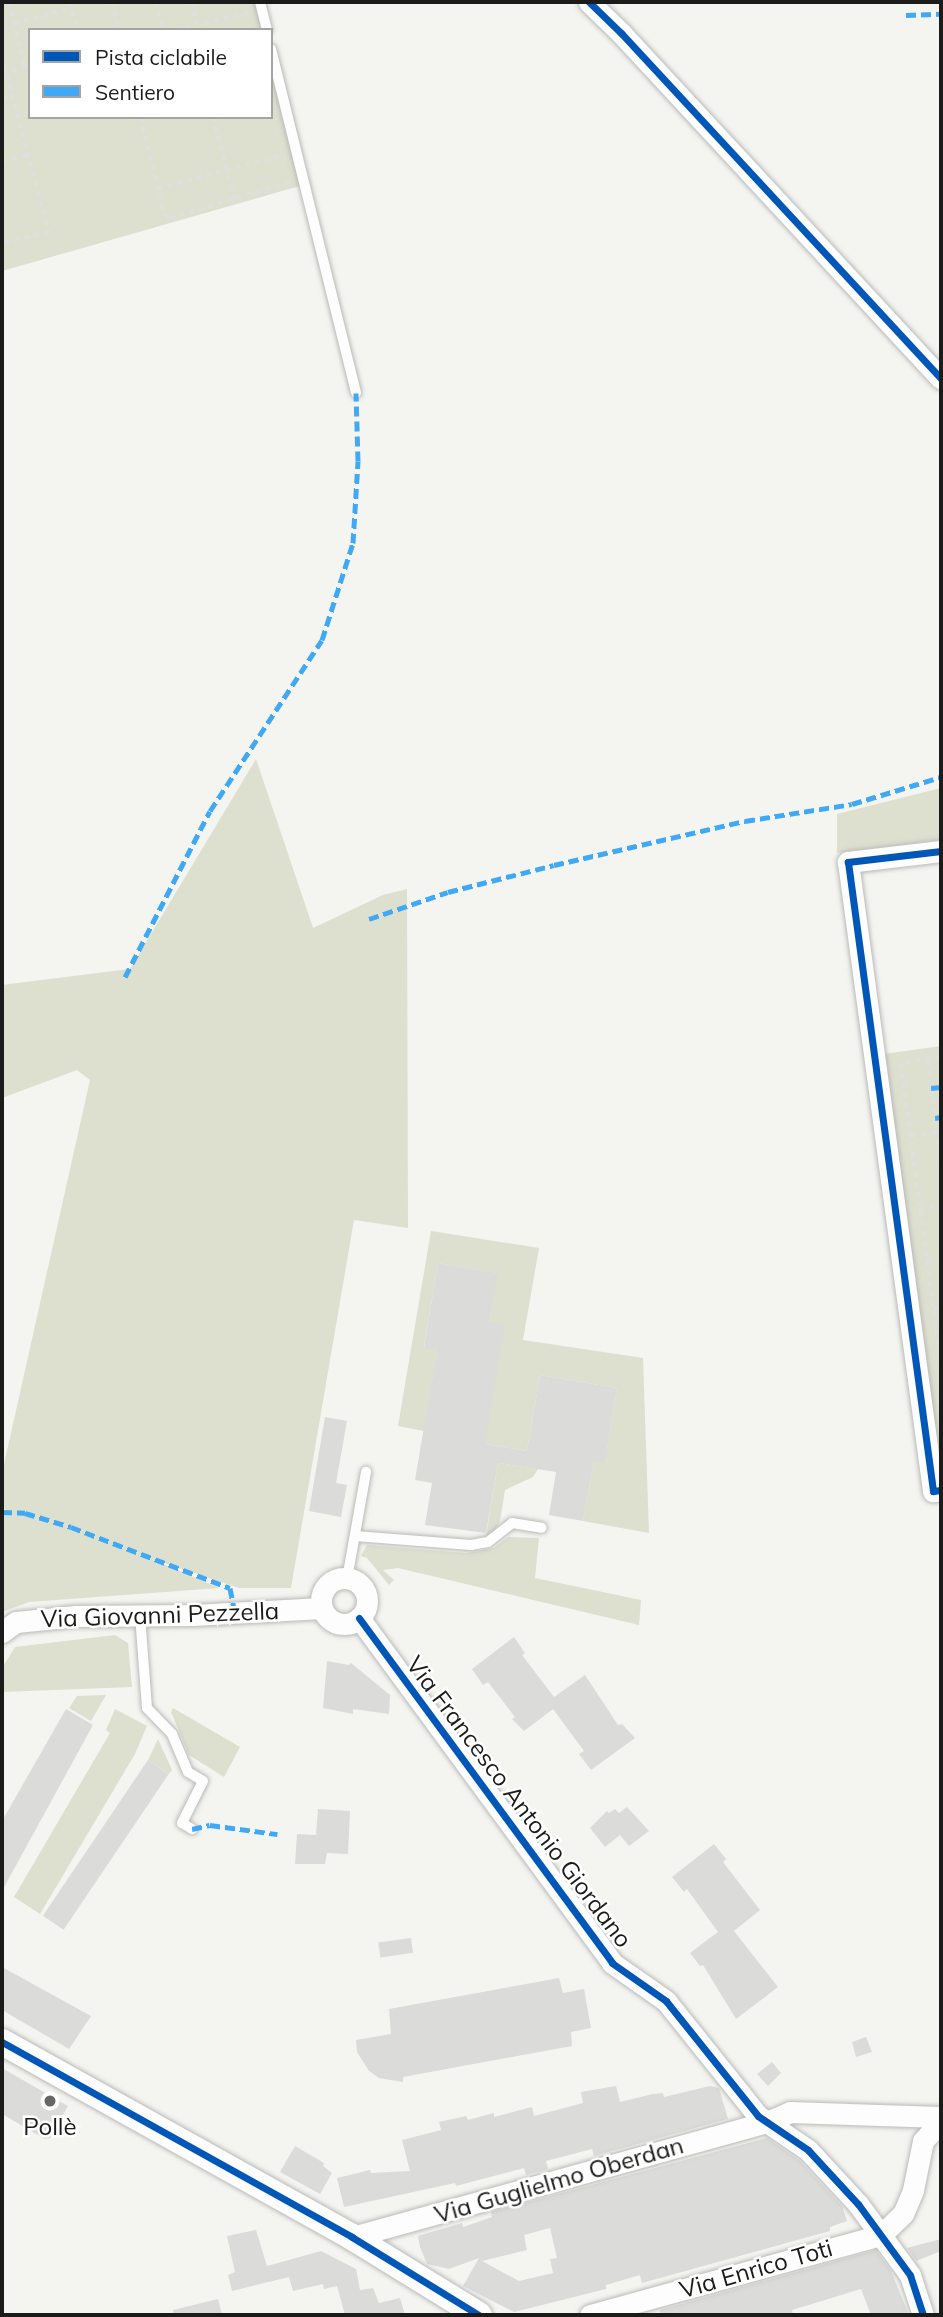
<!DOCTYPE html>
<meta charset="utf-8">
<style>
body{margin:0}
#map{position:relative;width:943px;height:2317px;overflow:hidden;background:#f4f4f1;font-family:Mulish,sans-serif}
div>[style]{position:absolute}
.green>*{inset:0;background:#dddfcf}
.building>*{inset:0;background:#dbdbda;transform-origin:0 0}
.path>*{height:3.5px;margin-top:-1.75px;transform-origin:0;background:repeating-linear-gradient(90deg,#dfdfdd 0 5px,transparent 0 10px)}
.roads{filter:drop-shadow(0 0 2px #babab8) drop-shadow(0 0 2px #babab8)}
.service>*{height:10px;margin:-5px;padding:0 5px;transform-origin:5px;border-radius:5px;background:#fdfdfd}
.minor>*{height:21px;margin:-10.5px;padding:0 10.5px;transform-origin:10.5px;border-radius:10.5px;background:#fdfdfd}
.minor>.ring{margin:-10.5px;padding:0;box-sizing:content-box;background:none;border:21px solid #fdfdfd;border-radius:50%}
.tertiary>*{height:26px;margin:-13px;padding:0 13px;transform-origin:13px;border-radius:13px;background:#fdfdfd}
.quiet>*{height:5px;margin-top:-2.5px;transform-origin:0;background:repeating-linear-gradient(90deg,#3fa9f5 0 10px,transparent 0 15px)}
.cycleway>*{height:7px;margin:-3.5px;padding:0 3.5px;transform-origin:3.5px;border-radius:3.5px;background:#0057b8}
.dots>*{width:19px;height:19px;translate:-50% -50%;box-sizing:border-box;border:4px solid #fff;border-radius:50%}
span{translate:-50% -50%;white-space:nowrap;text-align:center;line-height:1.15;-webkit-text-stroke:5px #fff;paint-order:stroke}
.street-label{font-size:24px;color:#1b1c1a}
.poi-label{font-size:24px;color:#1b1c1a}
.frame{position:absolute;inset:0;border:4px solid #1b1c1a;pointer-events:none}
.legend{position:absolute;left:28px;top:28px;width:245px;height:91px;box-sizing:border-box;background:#fff;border:2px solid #a4a4a3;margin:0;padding:9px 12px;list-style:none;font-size:21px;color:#1b1c1a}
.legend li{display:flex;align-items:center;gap:14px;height:35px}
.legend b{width:35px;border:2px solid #a4a4a3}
</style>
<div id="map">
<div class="green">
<i style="clip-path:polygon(2px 2px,260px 2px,267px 30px,30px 30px,30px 117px,271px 117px,271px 45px,307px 184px,2px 271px)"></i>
<i style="clip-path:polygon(256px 759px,313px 928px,383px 895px,407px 889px,408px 1228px,354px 1220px,291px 1588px,239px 1588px,149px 1558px,219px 1588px,29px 1602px,2px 1612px,2px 1512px,11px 1512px,2px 1508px,2px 1473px,90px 1080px,77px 1070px,2px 1098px,2px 985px,130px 969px)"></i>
<i style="clip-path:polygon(941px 788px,941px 840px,837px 853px,837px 814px)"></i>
<i style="clip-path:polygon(941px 1046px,941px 1480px,884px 1054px)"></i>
<i style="clip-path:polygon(431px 1231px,539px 1248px,523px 1340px,643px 1358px,649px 1533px,583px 1521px,594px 1461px,605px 1462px,617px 1388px,540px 1375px,527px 1451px,485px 1444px,489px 1322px,497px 1273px,438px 1263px,424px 1347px,437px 1350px,424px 1431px,398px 1426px)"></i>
<i style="clip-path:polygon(498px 1463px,538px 1469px,533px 1477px,505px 1490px,500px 1521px,494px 1533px,486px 1536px)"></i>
<i style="clip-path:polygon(508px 1537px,539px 1538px,535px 1578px,641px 1600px,639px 1625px,398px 1568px,383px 1570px,394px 1580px,389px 1585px,367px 1558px,361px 1556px,367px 1545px,466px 1553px,494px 1548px)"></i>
<i style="clip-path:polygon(115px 1635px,128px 1643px,132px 1687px,2px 1692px,2px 1668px,15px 1647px)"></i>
<i style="clip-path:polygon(106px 1695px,91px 1721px,69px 1708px,77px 1696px)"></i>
<i style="clip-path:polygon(173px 1708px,240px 1747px,224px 1777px,189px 1755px,171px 1712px)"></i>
<i style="clip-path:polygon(115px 1709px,147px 1726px,135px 1754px,40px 1914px,14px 1897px,110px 1733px,106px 1730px)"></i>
<i style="clip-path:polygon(158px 1739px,172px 1770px,169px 1774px,148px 1760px)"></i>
</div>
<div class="building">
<i style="clip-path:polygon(438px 1263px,498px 1273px,489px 1322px,505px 1325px,485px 1444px,527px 1451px,540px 1375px,617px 1388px,605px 1463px,594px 1461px,583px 1521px,549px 1515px,556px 1472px,498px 1463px,486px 1533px,425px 1525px,432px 1483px,415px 1480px,437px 1350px,424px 1348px)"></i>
<i style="clip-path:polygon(325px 1417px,347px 1421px,336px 1483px,347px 1485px,341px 1517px,309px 1511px)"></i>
<i style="clip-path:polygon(514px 1637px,525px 1653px,522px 1655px,554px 1697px,585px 1675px,618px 1725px,622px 1724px,635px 1738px,591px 1770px,579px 1754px,584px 1751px,553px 1709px,524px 1731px,512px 1719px,515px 1717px,488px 1682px,483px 1685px,472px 1669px)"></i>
<i style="clip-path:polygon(327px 1661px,349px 1665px,351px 1663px,390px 1695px,389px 1714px,353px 1709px,353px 1714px,323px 1708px)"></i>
<i style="clip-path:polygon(66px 1709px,93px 1725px,2px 1891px,2px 1821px)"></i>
<i style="left:148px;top:1760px;width:25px;height:188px;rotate:34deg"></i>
<i style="clip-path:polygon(627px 1807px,649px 1831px,629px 1846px,620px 1835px,605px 1847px,590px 1828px,607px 1811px,609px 1813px,615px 1809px,619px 1813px)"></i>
<i style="clip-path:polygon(318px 1809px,350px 1811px,348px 1854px,327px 1853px,325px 1864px,295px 1864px,297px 1834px,316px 1835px)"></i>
<i style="clip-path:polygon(714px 1844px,726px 1859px,723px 1862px,760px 1910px,734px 1931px,778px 1987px,736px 2019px,703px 1965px,700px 1966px,690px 1953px,718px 1932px,687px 1889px,684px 1892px,672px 1877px)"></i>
<i style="left:411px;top:1938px;width:15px;height:33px;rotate:82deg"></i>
<i style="clip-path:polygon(2px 1967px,91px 2016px,69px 2049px,2px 2010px)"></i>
<i style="clip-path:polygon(559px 1978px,563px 1993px,584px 1989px,591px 2028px,571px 2032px,572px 2046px,403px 2077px,403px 2082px,379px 2078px,369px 2071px,357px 2052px,356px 2040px,391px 2034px,389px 2009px)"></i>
<i style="clip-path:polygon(866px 2037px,872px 2052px,856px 2057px,852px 2042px)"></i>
<i style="clip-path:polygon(772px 2062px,781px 2073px,768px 2086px,757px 2074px)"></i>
<i style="clip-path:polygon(2px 2068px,68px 2106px,50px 2138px,45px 2139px,2px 2114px)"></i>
<i style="clip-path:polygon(616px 2086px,620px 2102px,653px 2094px,663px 2093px,664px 2097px,710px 2086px,719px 2088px,728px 2119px,594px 2156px,592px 2149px,546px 2161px,548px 2169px,526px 2175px,524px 2168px,456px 2186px,455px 2183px,344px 2207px,337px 2178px,370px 2170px,371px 2173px,410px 2171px,402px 2140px,441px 2130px,439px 2122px,466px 2116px,468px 2120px,494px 2113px,494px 2117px,532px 2107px,534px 2116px,583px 2103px,581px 2092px)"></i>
<i style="clip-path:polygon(evenodd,767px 2138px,799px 2160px,842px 2206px,847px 2221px,830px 2227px,830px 2231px,642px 2283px,640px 2275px,606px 2285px,606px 2289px,514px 2312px,463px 2286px,479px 2258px,449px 2269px,427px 2264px,420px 2247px,418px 2236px,462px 2223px,463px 2227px,492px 2217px,491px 2212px,767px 2138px,550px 2228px,557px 2258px,550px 2259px,553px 2273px,519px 2281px,482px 2261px,527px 2250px,524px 2235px,550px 2228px)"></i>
<i style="clip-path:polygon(295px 2146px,324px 2163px,323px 2166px,332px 2173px,320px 2194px,280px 2172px)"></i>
<i style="clip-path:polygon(256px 2230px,267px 2266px,321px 2251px,356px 2269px,360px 2290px,373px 2288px,379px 2303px,400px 2298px,405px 2315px,345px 2315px,337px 2286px,324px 2289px,323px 2284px,293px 2291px,289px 2277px,232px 2291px,228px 2275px,235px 2272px,227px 2236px)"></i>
<i style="clip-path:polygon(941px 2239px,941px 2251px,916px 2261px,907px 2248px)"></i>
<i style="clip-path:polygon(876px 2250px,891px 2271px,909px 2315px,871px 2315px,861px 2289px,792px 2310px,793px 2315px,660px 2315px,660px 2310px)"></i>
<i style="clip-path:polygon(218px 2299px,222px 2315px,173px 2315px,173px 2310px)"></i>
</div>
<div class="path">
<i style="left:9px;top:2px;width:67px;rotate:76.2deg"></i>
<i style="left:25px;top:67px;width:5px;rotate:-11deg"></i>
<i style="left:70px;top:2px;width:29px;rotate:76deg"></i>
<i style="left:112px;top:2px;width:29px;rotate:76deg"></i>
<i style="left:156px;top:2px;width:29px;rotate:76deg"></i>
<i style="left:192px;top:2px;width:22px;rotate:77deg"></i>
<i style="left:14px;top:24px;width:59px;rotate:-15.7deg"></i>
<i style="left:175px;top:30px;width:78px;rotate:-13.3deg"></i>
<i style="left:2px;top:56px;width:183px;rotate:75.1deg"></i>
<i style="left:49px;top:233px;width:48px;rotate:168deg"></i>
<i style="left:2px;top:73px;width:24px;rotate:-15deg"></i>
<i style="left:2px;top:99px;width:11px;rotate:-15deg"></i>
<i style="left:141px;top:117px;width:102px;rotate:76.4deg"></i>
<i style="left:165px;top:216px;width:5px;rotate:22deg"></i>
<i style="left:170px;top:218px;width:125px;rotate:-16.7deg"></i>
<i style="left:213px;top:117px;width:85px;rotate:75deg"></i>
<i style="left:2px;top:161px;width:27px;rotate:-13deg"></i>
<i style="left:158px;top:188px;width:131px;rotate:-14.6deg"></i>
<i style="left:941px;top:1058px;width:40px;rotate:172.9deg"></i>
<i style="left:901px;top:1063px;width:302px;rotate:82.4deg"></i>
<i style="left:928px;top:1060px;width:104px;rotate:82.8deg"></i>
<i style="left:911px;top:1136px;width:26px;rotate:-7deg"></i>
<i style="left:920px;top:1209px;width:21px;rotate:-8deg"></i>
<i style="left:927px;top:1259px;width:14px;rotate:-8deg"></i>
<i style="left:934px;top:1309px;width:7px;rotate:-8deg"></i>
</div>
<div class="roads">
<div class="service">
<i style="left:260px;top:2px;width:29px;rotate:76deg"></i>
<i style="left:271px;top:49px;width:354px;rotate:76.1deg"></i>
<i style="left:355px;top:1536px;width:116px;rotate:4.4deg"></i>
<i style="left:471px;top:1545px;width:17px;rotate:-10deg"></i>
<i style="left:488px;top:1542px;width:31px;rotate:-38deg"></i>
<i style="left:512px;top:1523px;width:30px;rotate:9deg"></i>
<i style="left:347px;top:1579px;width:109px;rotate:-79.9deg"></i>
<i style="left:140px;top:1615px;width:93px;rotate:85.7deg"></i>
<i style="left:147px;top:1708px;width:36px;rotate:46deg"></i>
<i style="left:172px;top:1734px;width:41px;rotate:67.2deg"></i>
<i style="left:188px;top:1772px;width:17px;rotate:31deg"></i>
<i style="left:203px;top:1781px;width:47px;rotate:116.6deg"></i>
<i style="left:182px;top:1823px;width:12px;rotate:31deg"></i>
</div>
<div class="minor">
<i style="left:589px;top:2px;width:45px;rotate:44.1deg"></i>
<i style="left:621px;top:33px;width:471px;rotate:47.2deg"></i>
<i style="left:941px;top:851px;width:94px;rotate:173.3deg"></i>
<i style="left:848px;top:862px;width:635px;rotate:82.3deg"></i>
<i style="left:933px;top:1491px;width:8px;rotate:-7deg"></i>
<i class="ring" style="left:321px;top:1578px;width:25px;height:25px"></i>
<i style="left:359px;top:1618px;width:428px;rotate:53.7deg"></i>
<i style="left:612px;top:1963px;width:66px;rotate:35.1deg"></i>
<i style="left:666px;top:2001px;width:147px;rotate:51.3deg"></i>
<i style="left:758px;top:2116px;width:60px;rotate:34.2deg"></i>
<i style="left:808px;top:2150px;width:74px;rotate:47.2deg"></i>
<i style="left:858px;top:2204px;width:88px;rotate:53.8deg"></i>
<i style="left:910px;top:2275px;width:42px;rotate:72deg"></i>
<i style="left:2px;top:1632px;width:17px;rotate:-36deg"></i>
<i style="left:16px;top:1622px;width:60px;rotate:-5.7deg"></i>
<i style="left:76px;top:1616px;width:117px;rotate:-0.5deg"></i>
<i style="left:193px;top:1615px;width:129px;rotate:-3.1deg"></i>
<i style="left:352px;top:2237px;width:431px;rotate:-15.5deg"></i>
<i style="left:767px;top:2122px;width:25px;rotate:-23deg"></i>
<i style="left:790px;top:2112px;width:151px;rotate:1.9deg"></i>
<i style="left:590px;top:2315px;width:302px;rotate:-15.4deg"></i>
<i style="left:881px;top:2235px;width:30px;rotate:-44deg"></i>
<i style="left:903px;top:2214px;width:26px;rotate:-67deg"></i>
<i style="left:913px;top:2190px;width:50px;rotate:-78.5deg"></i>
<i style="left:923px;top:2141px;width:27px;rotate:-48deg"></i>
</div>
<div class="tertiary">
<i style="left:2px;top:2042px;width:401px;rotate:29.1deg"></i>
<i style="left:352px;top:2237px;width:149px;rotate:31.6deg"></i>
</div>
</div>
<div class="quiet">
<i style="left:906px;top:15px;width:35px;rotate:-2deg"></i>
<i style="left:369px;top:919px;width:83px;rotate:-18.9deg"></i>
<i style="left:448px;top:892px;width:109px;rotate:-14.3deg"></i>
<i style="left:554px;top:865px;width:196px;rotate:-13deg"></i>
<i style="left:745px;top:821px;width:108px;rotate:-9deg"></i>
<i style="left:852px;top:804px;width:93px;rotate:-16.9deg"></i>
<i style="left:125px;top:977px;width:186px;rotate:-62.9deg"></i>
<i style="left:210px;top:811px;width:204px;rotate:-56.8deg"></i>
<i style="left:322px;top:640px;width:102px;rotate:-72.3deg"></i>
<i style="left:353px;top:543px;width:82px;rotate:-86.5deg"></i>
<i style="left:358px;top:461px;width:68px;rotate:-91.7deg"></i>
<i style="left:931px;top:1088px;width:10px;rotate:-6deg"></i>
<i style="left:935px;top:1118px;width:6px;rotate:-9deg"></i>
<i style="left:939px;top:1145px;width:2px"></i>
<i style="left:2px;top:1512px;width:23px;rotate:2deg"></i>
<i style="left:25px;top:1513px;width:48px;rotate:16.9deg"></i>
<i style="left:71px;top:1527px;width:170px;rotate:21deg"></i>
<i style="left:230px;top:1588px;width:25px;rotate:79deg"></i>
<i style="left:192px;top:1829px;width:18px;rotate:-13deg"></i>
<i style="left:210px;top:1825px;width:68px;rotate:7.7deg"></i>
</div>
<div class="cycleway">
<i style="left:589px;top:2px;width:45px;rotate:44.1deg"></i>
<i style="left:621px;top:33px;width:471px;rotate:47.2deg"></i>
<i style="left:941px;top:851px;width:94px;rotate:173.3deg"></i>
<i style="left:848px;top:862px;width:635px;rotate:82.3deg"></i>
<i style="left:933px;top:1491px;width:8px;rotate:-7deg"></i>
<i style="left:359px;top:1618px;width:428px;rotate:53.7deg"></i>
<i style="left:612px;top:1963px;width:66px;rotate:35.1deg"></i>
<i style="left:666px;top:2001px;width:147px;rotate:51.3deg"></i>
<i style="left:758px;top:2116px;width:60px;rotate:34.2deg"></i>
<i style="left:808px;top:2150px;width:74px;rotate:47.2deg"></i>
<i style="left:858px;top:2204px;width:88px;rotate:53.8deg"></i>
<i style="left:910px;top:2275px;width:42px;rotate:72deg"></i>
<i style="left:2px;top:2042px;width:401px;rotate:29.1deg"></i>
<i style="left:352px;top:2237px;width:149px;rotate:31.6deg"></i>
</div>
<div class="dots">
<i style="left:50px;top:2101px;background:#676865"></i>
</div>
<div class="street-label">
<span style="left:160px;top:1615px;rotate:-2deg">Via Giovanni Pezzella</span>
<span style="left:519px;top:1802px;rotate:53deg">Via Francesco Antonio Giordano</span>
<span style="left:559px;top:2180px;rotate:-16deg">Via Guglielmo Oberdan</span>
<span style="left:756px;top:2269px;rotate:-16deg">Via Enrico Toti</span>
</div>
<div class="poi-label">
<span style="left:50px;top:2127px">Pollè</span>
</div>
<div class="frame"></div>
<ul class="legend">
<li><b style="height:9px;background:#0057b8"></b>Pista ciclabile</li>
<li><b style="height:9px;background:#3fa9f5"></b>Sentiero</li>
</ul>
</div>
